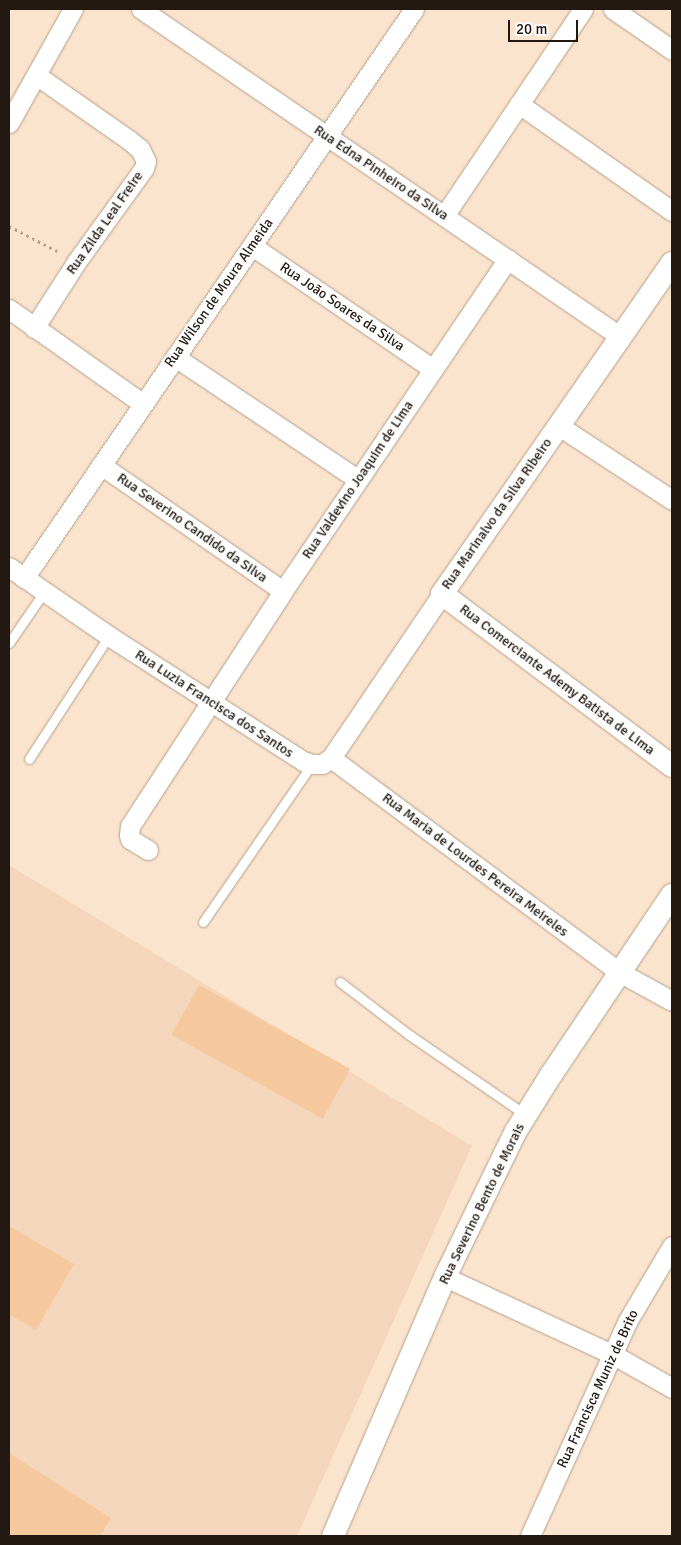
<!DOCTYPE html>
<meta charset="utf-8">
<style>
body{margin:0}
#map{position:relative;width:681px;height:1545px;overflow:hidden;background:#fbe4ce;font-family:Signika,sans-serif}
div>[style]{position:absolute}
.built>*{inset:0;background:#f3d6bc}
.building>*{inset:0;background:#f6c89d;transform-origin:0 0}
.path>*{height:3px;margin-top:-1.5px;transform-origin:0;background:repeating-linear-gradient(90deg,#b5a291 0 2.5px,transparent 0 6.5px)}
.roads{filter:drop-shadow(0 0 1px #b49e8a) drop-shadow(0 0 1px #b49e8a)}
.service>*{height:9px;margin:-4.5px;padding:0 4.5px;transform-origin:4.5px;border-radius:4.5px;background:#fff}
.minor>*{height:19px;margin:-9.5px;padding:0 9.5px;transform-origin:9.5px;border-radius:9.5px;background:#fff}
.tertiary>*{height:22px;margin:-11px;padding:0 11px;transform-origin:11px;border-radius:11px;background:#fff}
span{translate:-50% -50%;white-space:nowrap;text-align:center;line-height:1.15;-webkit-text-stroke:5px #fff;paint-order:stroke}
.street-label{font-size:14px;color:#211911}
.frame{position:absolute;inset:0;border:10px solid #211911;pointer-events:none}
.scale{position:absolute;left:508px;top:20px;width:70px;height:22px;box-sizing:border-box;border:2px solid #211911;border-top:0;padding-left:6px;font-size:15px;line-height:18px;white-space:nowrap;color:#211911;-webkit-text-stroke:4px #fff;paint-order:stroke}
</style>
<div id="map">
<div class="built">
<i style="clip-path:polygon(9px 865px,472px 1146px,297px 1536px,9px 1536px)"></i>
</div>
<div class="building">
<i style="left:199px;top:985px;width:173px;height:57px;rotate:29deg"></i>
<i style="clip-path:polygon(9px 1226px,74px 1264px,36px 1330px,9px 1314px)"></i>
<i style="clip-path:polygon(9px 1453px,111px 1518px,100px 1536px,9px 1536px)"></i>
</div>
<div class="path">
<i style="left:9px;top:226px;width:56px;rotate:27.5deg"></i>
</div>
<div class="roads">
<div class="service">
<i style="left:9px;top:643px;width:62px;rotate:-55.5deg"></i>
<i style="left:29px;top:759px;width:147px;rotate:-57deg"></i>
<i style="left:203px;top:922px;width:192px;rotate:-55.4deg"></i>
<i style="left:340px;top:982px;width:86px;rotate:37.4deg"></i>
<i style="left:408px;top:1034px;width:143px;rotate:34.5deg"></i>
</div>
<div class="minor">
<i style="left:141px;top:9px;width:581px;rotate:34.35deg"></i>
<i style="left:613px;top:9px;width:72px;rotate:34.8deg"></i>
<i style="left:519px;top:104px;width:187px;rotate:35deg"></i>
<i style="left:9px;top:123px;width:131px;rotate:-60.7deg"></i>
<i style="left:444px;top:216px;width:249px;rotate:-56.1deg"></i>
<i style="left:252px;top:246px;width:219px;rotate:34.2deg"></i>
<i style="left:9px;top:309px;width:164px;rotate:35.3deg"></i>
<i style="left:34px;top:328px;width:80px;rotate:-57.3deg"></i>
<i style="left:77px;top:261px;width:115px;rotate:-54.2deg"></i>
<i style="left:144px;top:168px;width:7px;rotate:-74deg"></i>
<i style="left:146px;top:161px;width:13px;rotate:-117deg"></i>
<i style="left:140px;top:149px;width:14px;rotate:-141deg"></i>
<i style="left:129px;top:140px;width:113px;rotate:-145deg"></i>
<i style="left:175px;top:357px;width:219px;rotate:33.8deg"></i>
<i style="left:559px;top:426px;width:135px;rotate:33.2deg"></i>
<i style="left:101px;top:465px;width:221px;rotate:34.7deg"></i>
<i style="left:9px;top:567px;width:121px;rotate:34.6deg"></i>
<i style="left:109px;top:636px;width:231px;rotate:32.8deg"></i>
<i style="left:303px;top:761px;width:9px;rotate:18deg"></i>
<i style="left:312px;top:764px;width:10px"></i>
<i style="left:322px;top:764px;width:11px;rotate:-34deg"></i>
<i style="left:331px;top:758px;width:198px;rotate:-55.9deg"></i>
<i style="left:24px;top:578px;width:690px;rotate:-55.57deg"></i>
<i style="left:331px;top:758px;width:359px;rotate:36.6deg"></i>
<i style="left:619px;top:972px;width:60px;rotate:28.7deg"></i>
<i style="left:148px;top:850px;width:21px;rotate:-149deg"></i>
<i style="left:130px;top:839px;width:4px;rotate:-104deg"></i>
<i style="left:129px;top:835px;width:9px;rotate:-84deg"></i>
<i style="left:130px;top:826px;width:280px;rotate:-56.9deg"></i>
<i style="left:283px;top:591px;width:401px;rotate:-55.9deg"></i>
<i style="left:445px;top:1277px;width:184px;rotate:24.8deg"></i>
<i style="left:612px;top:1354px;width:69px;rotate:29.5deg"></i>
<i style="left:530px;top:1536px;width:235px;rotate:-65.6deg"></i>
<i style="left:627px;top:1322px;width:88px;rotate:-59.4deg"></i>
</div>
<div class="tertiary">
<i style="left:672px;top:263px;width:403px;rotate:124.8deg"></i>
<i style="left:442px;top:594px;width:287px;rotate:36.8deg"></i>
<i style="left:333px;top:1536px;width:282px;rotate:-66.6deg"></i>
<i style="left:445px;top:1277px;width:162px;rotate:-64.1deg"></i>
<i style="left:516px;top:1131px;width:66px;rotate:-58deg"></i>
<i style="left:551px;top:1075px;width:217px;rotate:-56.1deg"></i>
</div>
</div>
<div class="street-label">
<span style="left:381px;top:173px;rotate:34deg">Rua Edna Pinheiro da Silva</span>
<span style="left:105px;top:223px;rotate:-55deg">Rua Zilda Leal Freire</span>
<span style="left:219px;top:293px;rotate:-55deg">Rua Wilson de Moura Almeida</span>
<span style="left:342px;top:307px;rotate:34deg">Rua João Soares da Silva</span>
<span style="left:358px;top:480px;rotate:-56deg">Rua Valdevino Joaquim de Lima</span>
<span style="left:497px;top:514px;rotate:-55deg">Rua Marinalvo da Silva Ribeiro</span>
<span style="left:192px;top:528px;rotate:35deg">Rua Severino Candido da Silva</span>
<span style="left:557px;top:680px;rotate:37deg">Rua Comerciante Ademy Batista de Lima</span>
<span style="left:214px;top:704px;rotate:33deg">Rua Luzia Francisca dos Santos</span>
<span style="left:475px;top:865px;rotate:37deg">Rua Maria de Lourdes Pereira Meireles</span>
<span style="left:482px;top:1204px;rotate:-64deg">Rua Severino Bento de Morais</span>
<span style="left:598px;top:1389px;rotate:-65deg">Rua Francisca Muniz de Brito</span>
</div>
<div class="frame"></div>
<div class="scale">20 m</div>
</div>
